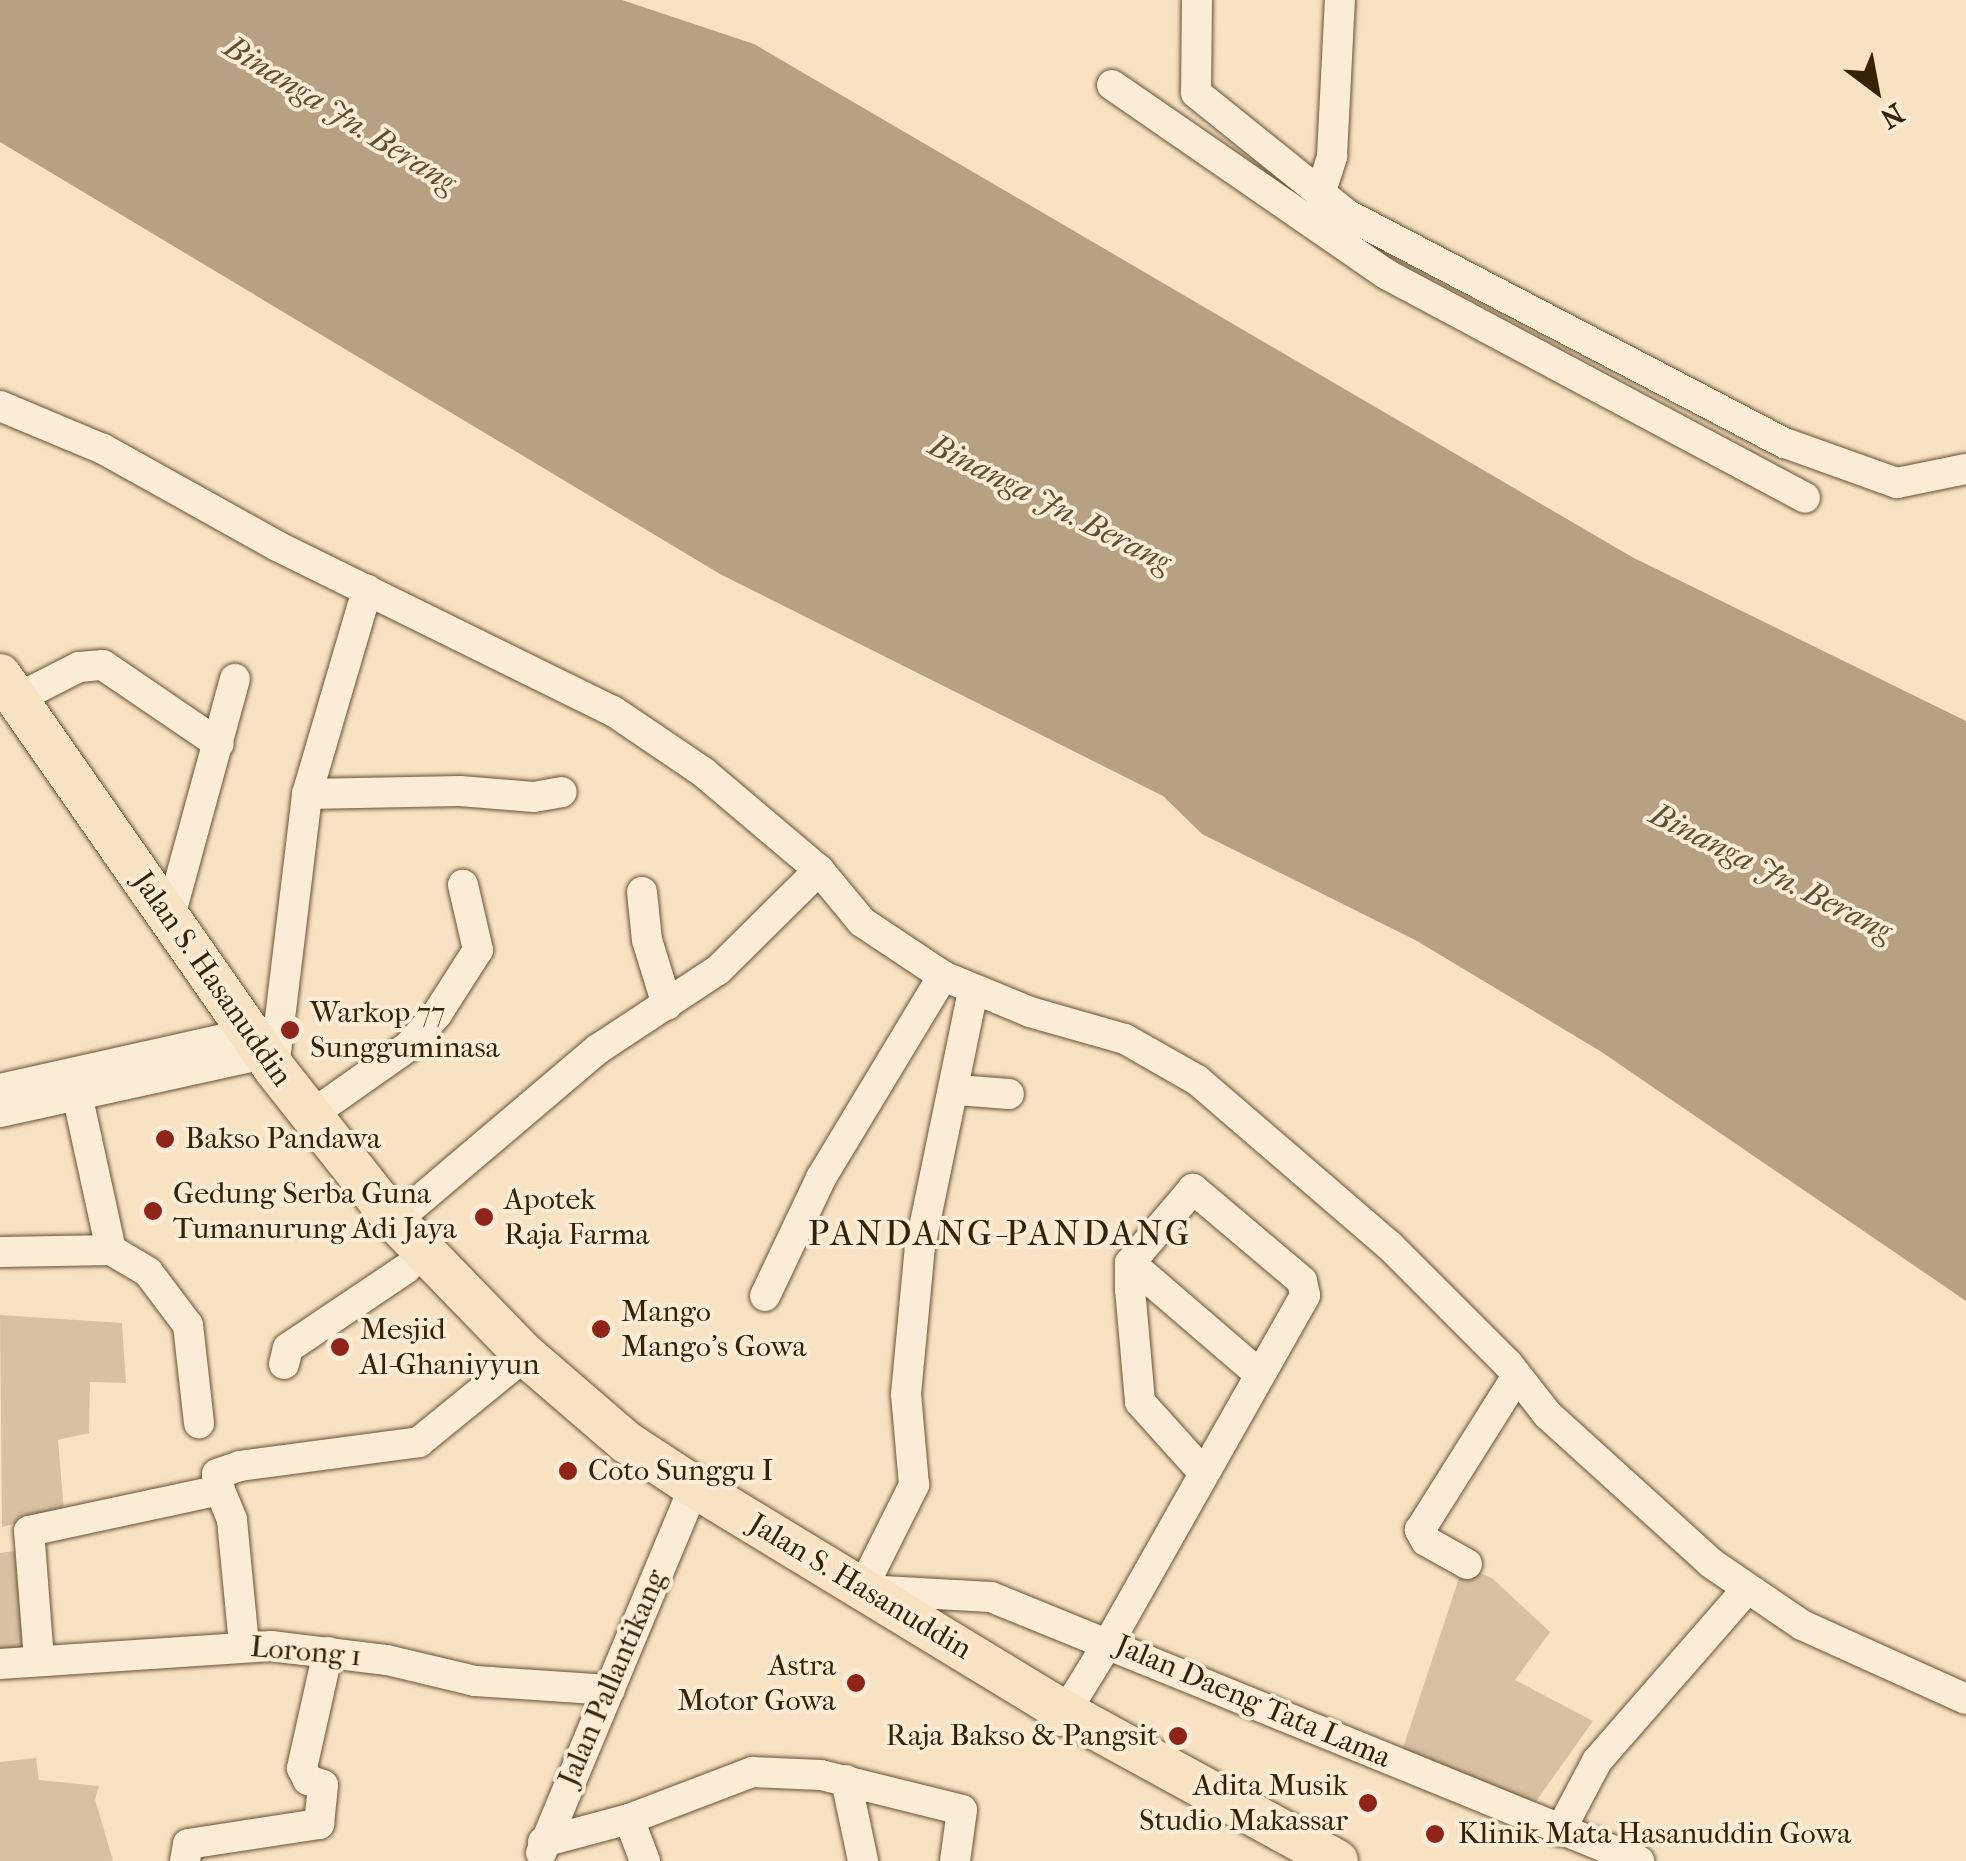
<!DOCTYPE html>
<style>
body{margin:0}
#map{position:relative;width:1966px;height:1861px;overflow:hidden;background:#f9e2c2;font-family:"IM FELL French Canon",serif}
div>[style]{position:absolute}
.green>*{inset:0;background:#d8c1a2}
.water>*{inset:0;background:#b7a182}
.roads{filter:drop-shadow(0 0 2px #675234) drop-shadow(0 0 2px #675234)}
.minor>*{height:30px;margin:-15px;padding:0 15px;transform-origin:15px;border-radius:15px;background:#fbecd7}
.highway>*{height:42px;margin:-21px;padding:0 21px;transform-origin:21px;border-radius:21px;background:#f9e2c2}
.dots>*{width:28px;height:28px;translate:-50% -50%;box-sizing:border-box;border:5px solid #fbecd7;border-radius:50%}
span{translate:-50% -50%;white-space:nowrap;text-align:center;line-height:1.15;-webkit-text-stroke:8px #fbecd7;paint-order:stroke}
.street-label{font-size:30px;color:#362205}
.poi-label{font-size:30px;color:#362205}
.left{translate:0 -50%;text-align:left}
.right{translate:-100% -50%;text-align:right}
.water-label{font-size:32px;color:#634e31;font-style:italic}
.quarter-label{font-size:35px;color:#362205;letter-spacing:2.5px}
.north{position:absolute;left:1826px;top:40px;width:100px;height:100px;-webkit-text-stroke:8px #fbecd7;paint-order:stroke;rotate:148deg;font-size:28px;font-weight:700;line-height:40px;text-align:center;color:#362205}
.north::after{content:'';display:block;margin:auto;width:35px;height:45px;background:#362205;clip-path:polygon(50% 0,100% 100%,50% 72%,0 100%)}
</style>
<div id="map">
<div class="green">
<i style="clip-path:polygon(0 1315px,122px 1323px,126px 1383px,90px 1382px,89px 1433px,58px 1440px,64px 1511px,2px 1527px)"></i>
<i style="clip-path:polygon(15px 1551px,24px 1655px,0 1656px,0 1553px)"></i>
<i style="clip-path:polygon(1463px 1566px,1492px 1578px,1550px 1632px,1515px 1680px,1593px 1721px,1535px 1803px,1401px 1754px)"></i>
<i style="clip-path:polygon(36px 1758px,39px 1780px,99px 1786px,95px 1799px,113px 1861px,0 1861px,0 1762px)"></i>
</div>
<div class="water">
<i style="clip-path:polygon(0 0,622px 0,754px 44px,1632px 557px,1966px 721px,1966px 1301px,1600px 1051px,1417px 941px,1202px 834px,1163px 796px,720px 574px,0 142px)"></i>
</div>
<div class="roads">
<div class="minor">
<i style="left:1197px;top:0;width:93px;rotate:90.6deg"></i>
<i style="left:1196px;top:93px;width:195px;rotate:38.8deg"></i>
<i style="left:1348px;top:215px;width:493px;rotate:27.6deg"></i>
<i style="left:1785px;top:443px;width:119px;rotate:19.7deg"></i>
<i style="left:1897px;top:483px;width:70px;rotate:-11.5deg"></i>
<i style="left:1112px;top:85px;width:333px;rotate:34.6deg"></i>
<i style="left:1386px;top:274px;width:475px;rotate:28.1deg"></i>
<i style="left:1320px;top:194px;width:40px;rotate:-72deg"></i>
<i style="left:1332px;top:156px;width:156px;rotate:-87.1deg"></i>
<i style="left:0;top:406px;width:112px;rotate:22.7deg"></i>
<i style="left:103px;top:449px;width:199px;rotate:29.1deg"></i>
<i style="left:277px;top:546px;width:374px;rotate:26.2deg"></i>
<i style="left:613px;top:711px;width:109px;rotate:34.1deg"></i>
<i style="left:703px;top:772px;width:152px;rotate:40.2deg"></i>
<i style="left:819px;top:870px;width:67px;rotate:50.4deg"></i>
<i style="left:862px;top:922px;width:97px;rotate:33.7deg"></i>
<i style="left:943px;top:976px;width:94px;rotate:22.5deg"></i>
<i style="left:1030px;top:1012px;width:99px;rotate:15.9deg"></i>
<i style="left:1125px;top:1039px;width:83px;rotate:29.7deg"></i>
<i style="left:1197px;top:1080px;width:253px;rotate:40.7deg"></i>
<i style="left:1389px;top:1245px;width:168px;rotate:45deg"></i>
<i style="left:1508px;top:1364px;width:65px;rotate:51.9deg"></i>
<i style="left:1548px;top:1415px;width:220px;rotate:42.2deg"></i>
<i style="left:1711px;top:1563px;width:110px;rotate:34.3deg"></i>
<i style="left:1802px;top:1625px;width:180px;rotate:24.3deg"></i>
<i style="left:18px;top:698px;width:68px;rotate:-26.9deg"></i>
<i style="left:79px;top:667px;width:24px;rotate:-5deg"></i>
<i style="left:103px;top:665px;width:140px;rotate:34.3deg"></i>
<i style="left:307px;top:794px;width:153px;rotate:-1.1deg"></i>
<i style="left:460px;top:791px;width:74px;rotate:4.6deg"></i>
<i style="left:534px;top:797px;width:28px;rotate:-10deg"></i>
<i style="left:642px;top:892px;width:48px;rotate:84.1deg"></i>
<i style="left:647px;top:940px;width:68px;rotate:72.9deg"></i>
<i style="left:169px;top:920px;width:250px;rotate:-74.7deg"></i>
<i style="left:274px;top:1068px;width:276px;rotate:-83.1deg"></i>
<i style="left:307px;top:794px;width:213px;rotate:-73.6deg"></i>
<i style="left:0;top:1089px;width:257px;rotate:-12.6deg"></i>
<i style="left:957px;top:1090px;width:52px;rotate:4.4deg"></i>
<i style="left:77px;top:1094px;width:160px;rotate:77.7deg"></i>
<i style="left:111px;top:1250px;width:43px;rotate:30.7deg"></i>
<i style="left:148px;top:1272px;width:66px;rotate:53deg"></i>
<i style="left:188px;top:1325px;width:99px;rotate:83.6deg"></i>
<i style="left:0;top:1112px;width:270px;rotate:-12.4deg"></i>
<i style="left:311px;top:1115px;width:120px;rotate:-35.1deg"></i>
<i style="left:409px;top:1046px;width:43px;rotate:-48.8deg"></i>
<i style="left:437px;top:1014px;width:76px;rotate:-57.4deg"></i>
<i style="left:478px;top:950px;width:67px;rotate:-103deg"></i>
<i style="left:395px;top:1221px;width:266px;rotate:-40.3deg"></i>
<i style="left:598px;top:1049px;width:144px;rotate:-33.4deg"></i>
<i style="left:718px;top:970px;width:142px;rotate:-44.7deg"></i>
<i style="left:0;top:1252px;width:111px;rotate:-1deg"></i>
<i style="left:1130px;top:1263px;width:169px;rotate:40.7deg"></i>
<i style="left:765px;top:1296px;width:131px;rotate:-64.6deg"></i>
<i style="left:821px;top:1178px;width:236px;rotate:-58.9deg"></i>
<i style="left:284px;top:1364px;width:16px;rotate:-76deg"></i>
<i style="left:288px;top:1348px;width:143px;rotate:-33.9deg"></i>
<i style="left:220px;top:1490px;width:16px;rotate:-101deg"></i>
<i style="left:217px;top:1474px;width:24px;rotate:-19deg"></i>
<i style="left:240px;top:1466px;width:181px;rotate:-7.6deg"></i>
<i style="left:419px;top:1442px;width:119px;rotate:-39.2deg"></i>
<i style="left:1467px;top:1564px;width:47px;rotate:-150.7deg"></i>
<i style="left:1426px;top:1541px;width:13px;rotate:-119deg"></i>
<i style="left:1420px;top:1530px;width:182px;rotate:-57.8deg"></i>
<i style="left:865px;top:1590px;width:126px;rotate:3.2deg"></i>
<i style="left:991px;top:1597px;width:700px;rotate:22.17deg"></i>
<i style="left:861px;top:1591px;width:119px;rotate:-63.4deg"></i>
<i style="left:914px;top:1485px;width:91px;rotate:-95deg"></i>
<i style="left:906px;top:1394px;width:148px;rotate:-84.6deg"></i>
<i style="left:920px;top:1247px;width:262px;rotate:-78.3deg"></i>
<i style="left:39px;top:1660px;width:129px;rotate:-94.4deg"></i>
<i style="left:29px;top:1531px;width:195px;rotate:-12.1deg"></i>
<i style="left:220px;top:1490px;width:32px;rotate:68deg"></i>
<i style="left:232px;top:1520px;width:126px;rotate:84.5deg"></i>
<i style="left:0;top:1664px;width:272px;rotate:-3.8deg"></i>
<i style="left:271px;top:1646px;width:117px;rotate:6.9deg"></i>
<i style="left:387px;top:1660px;width:90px;rotate:13.4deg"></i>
<i style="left:475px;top:1681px;width:135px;rotate:3.8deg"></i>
<i style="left:1060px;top:1721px;width:101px;rotate:-58.4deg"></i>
<i style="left:1113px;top:1635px;width:390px;rotate:-60.5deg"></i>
<i style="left:1305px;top:1295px;width:14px;rotate:-102deg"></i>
<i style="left:1302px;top:1281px;width:143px;rotate:-139.8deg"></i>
<i style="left:1193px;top:1189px;width:97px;rotate:130.4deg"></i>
<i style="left:1130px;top:1263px;width:26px;rotate:90deg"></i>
<i style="left:1130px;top:1289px;width:113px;rotate:84.9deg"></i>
<i style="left:1140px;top:1402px;width:94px;rotate:48deg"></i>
<i style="left:846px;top:1780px;width:83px;rotate:78.1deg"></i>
<i style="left:629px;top:1819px;width:45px;rotate:69.1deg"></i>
<i style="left:1560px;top:1831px;width:79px;rotate:-62.1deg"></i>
<i style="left:1597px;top:1761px;width:227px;rotate:-48.9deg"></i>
<i style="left:543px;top:1842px;width:89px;rotate:-15deg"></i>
<i style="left:629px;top:1819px;width:132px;rotate:-20.9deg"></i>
<i style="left:752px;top:1772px;width:69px;rotate:2.5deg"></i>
<i style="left:821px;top:1775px;width:145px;rotate:13.9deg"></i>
<i style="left:962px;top:1810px;width:51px;rotate:97.8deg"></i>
<i style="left:541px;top:1853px;width:387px;rotate:-67.3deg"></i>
<i style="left:185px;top:1861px;width:17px;rotate:-80deg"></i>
<i style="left:188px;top:1844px;width:133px;rotate:-8.7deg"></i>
<i style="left:319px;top:1824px;width:39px;rotate:-84deg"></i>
<i style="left:323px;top:1785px;width:16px;rotate:-162deg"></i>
<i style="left:308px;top:1780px;width:13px;rotate:-117deg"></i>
<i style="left:302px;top:1768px;width:119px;rotate:-77.4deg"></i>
</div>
<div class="highway">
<i style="left:0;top:675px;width:479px;rotate:55.1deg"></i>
<i style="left:274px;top:1068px;width:195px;rotate:51.7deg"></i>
<i style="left:395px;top:1221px;width:185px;rotate:45.9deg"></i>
<i style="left:524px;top:1354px;width:135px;rotate:40.8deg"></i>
<i style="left:626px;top:1442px;width:80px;rotate:33.3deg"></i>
<i style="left:693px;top:1486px;width:435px;rotate:31.3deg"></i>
<i style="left:1065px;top:1712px;width:310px;rotate:28.7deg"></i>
</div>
</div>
<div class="dots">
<i style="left:290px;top:1030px;background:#8f2418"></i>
<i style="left:165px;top:1139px;background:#8f2418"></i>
<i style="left:153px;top:1211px;background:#8f2418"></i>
<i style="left:484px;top:1217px;background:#8f2418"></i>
<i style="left:601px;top:1329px;background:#8f2418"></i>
<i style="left:340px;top:1347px;background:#8f2418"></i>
<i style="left:568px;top:1471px;background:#8f2418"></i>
<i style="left:856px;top:1683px;background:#8f2418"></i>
<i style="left:1178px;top:1736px;background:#8f2418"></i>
<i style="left:1368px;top:1803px;background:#8f2418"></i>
<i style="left:1435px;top:1834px;background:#8f2418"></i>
</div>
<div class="street-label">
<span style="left:212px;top:979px;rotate:55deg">Jalan S. Hasanuddin</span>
<span style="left:860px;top:1587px;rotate:31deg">Jalan S. Hasanuddin</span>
<span style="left:306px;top:1652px;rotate:5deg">Lorong 1</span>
<span style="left:613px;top:1678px;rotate:-67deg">Jalan Pallantikang</span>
<span style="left:1253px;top:1702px;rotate:23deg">Jalan Daeng Tata Lama</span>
</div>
<div class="poi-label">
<span class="left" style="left:310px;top:1030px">Warkop 77<br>Sungguminasa</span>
<span class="left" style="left:185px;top:1139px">Bakso Pandawa</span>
<span class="left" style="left:173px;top:1211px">Gedung Serba Guna<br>Tumanurung Adi Jaya</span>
<span class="left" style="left:504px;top:1217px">Apotek<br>Raja Farma</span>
<span class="left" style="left:621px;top:1329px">Mango<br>Mango's Gowa</span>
<span class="left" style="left:360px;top:1347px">Mesjid<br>Al-Ghaniyyun</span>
<span class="left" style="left:588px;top:1471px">Coto Sunggu I</span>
<span class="right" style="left:836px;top:1683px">Astra<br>Motor Gowa</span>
<span class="right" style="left:1158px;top:1736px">Raja Bakso &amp; Pangsit</span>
<span class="right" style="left:1348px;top:1803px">Adita Musik<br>Studio Makassar</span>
<span class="left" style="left:1458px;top:1834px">Klinik Mata Hasanuddin Gowa</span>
</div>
<div class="water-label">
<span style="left:340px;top:115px;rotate:32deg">Binanga Jn. Berang</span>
<span style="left:1050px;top:504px;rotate:27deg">Binanga Jn. Berang</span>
<span style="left:1771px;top:873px;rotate:27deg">Binanga Jn. Berang</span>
</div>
<div class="quarter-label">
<span style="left:1000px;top:1234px">PANDANG-PANDANG</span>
</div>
<div class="north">N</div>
</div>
